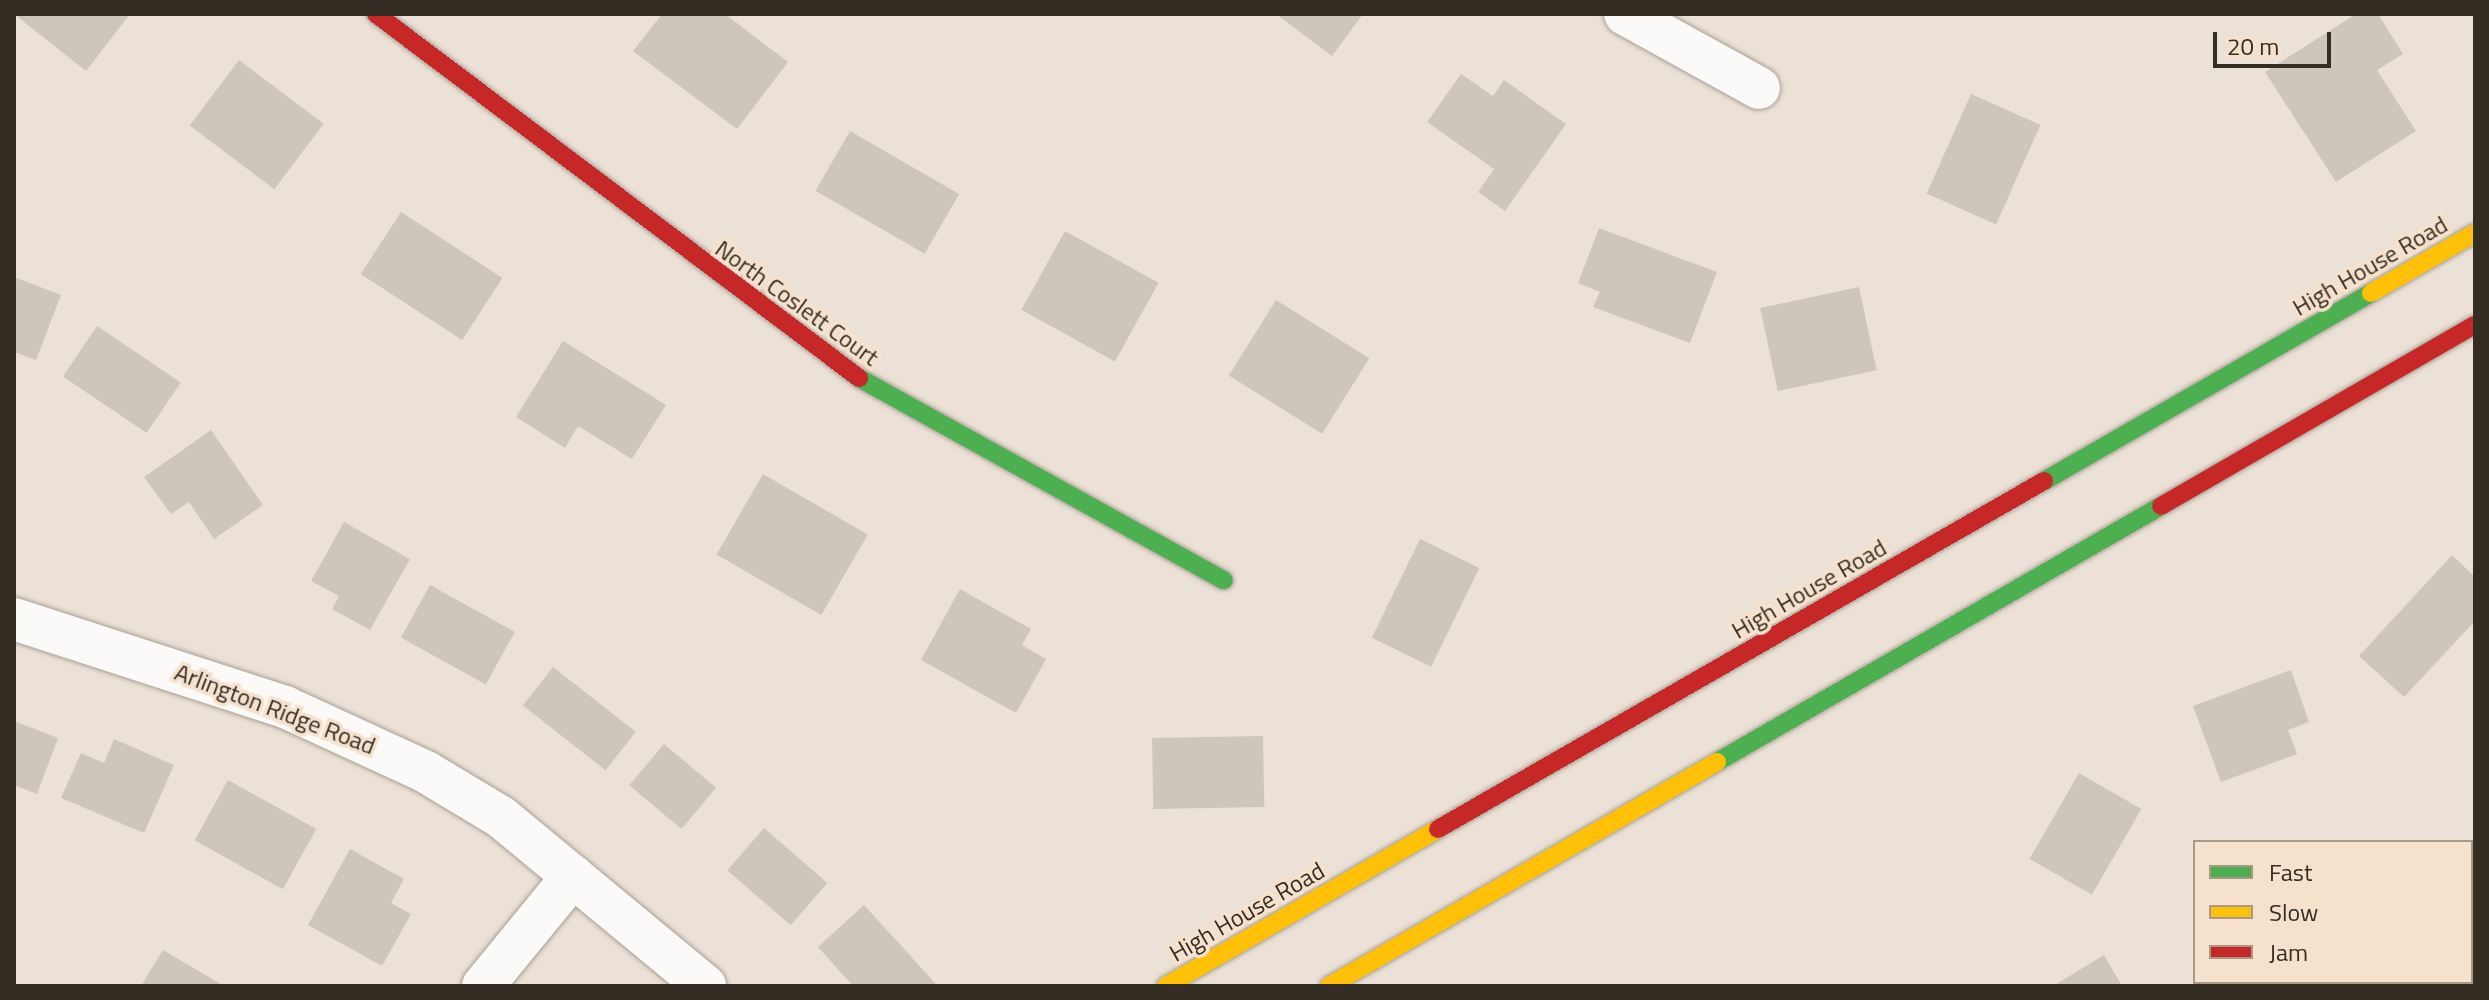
<!DOCTYPE html>
<style>
body{margin:0}
#map{position:relative;width:2489px;height:1000px;overflow:hidden;background:#ece1d6;font-family:"Titillium Web",sans-serif}
div>[style]{position:absolute}
.building>*{inset:0;background:#cec6bd;transform-origin:0 0}
.roads{filter:drop-shadow(0 0 2px #a8a097) drop-shadow(0 0 2px #a8a097)}
.street>*{height:42px;margin:-21px;padding:0 21px;transform-origin:21px;border-radius:21px;background:#fcfaf9}
.fast>*{height:18px;margin:-9px;padding:0 9px;transform-origin:9px;border-radius:9px;background:#4caf50}
.slow>*{height:18px;margin:-9px;padding:0 9px;transform-origin:9px;border-radius:9px;background:#ffc107}
.jam>*{height:18px;margin:-9px;padding:0 9px;transform-origin:9px;border-radius:9px;background:#c62828}
span{translate:-50% -50%;white-space:nowrap;text-align:center;line-height:1.15;-webkit-text-stroke:7px #f6e2cc;paint-order:stroke}
.street-label{font-size:24px;color:#342d24}
.frame{position:absolute;inset:0;border:16px solid #342d24;pointer-events:none}
.legend{position:absolute;left:2193px;top:840px;width:280px;height:144px;box-sizing:border-box;background:#f6e2cc;border:2px solid #a89a89;margin:0;padding:10px 14px;list-style:none;font-size:24px;color:#342d24}
.legend li{display:flex;align-items:center;gap:16px;height:40px}
.legend b{width:40px;border:2px solid #a89a89}
.scale{position:absolute;left:2213px;top:32px;width:118px;height:36px;box-sizing:border-box;border:4px solid #342d24;border-top:0;padding-left:10px;font-size:24px;line-height:28px;white-space:nowrap;color:#342d24;-webkit-text-stroke:6px #f6e2cc;paint-order:stroke}
</style>
<div id="map">
<div class="building">
<i style="clip-path:polygon(14px 14px,130px 14px,86px 71px)"></i>
<i style="clip-path:polygon(662px 14px,725px 14px,788px 62px,737px 129px,633px 51px)"></i>
<i style="clip-path:polygon(1276px 14px,1363px 14px,1332px 56px)"></i>
<i style="clip-path:polygon(2356px 14px,2378px 14px,2403px 54px,2377px 70px,2416px 131px,2336px 182px,2265px 72px)"></i>
<i style="left:239px;top:60px;width:106px;height:82px;rotate:37deg"></i>
<i style="clip-path:polygon(1461px 74px,1493px 96px,1504px 80px,1566px 124px,1505px 211px,1478px 192px,1494px 169px,1427px 122px)"></i>
<i style="left:1971px;top:94px;width:76px;height:109px;rotate:24deg"></i>
<i style="left:850px;top:131px;width:126px;height:69px;rotate:30deg"></i>
<i style="left:401px;top:212px;width:121px;height:74px;rotate:33deg"></i>
<i style="clip-path:polygon(1599px 228px,1717px 272px,1690px 343px,1593px 307px,1600px 292px,1578px 283px)"></i>
<i style="left:1065px;top:231px;width:107px;height:90px;rotate:29deg"></i>
<i style="clip-path:polygon(14px 277px,61px 295px,36px 360px,14px 352px)"></i>
<i style="left:1859px;top:287px;width:85px;height:101px;rotate:78deg"></i>
<i style="left:1276px;top:300px;width:110px;height:89px;rotate:32deg"></i>
<i style="left:97px;top:326px;width:101px;height:61px;rotate:34deg"></i>
<i style="clip-path:polygon(563px 341px,666px 405px,632px 459px,578px 426px,565px 448px,516px 417px)"></i>
<i style="clip-path:polygon(211px 430px,263px 505px,214px 539px,189px 502px,171px 514px,144px 477px)"></i>
<i style="left:763px;top:474px;width:121px;height:93px;rotate:30deg"></i>
<i style="clip-path:polygon(344px 522px,410px 559px,370px 630px,332px 609px,339px 596px,311px 581px)"></i>
<i style="left:1420px;top:539px;width:66px;height:110px;rotate:26deg"></i>
<i style="clip-path:polygon(2452px 555px,2475px 577px,2475px 621px,2404px 697px,2359px 656px)"></i>
<i style="left:430px;top:585px;width:97px;height:60px;rotate:29deg"></i>
<i style="clip-path:polygon(960px 589px,1031px 629px,1022px 645px,1046px 659px,1016px 713px,921px 660px)"></i>
<i style="left:553px;top:667px;width:105px;height:49px;rotate:38deg"></i>
<i style="clip-path:polygon(2291px 670px,2309px 722px,2288px 730px,2297px 754px,2221px 782px,2193px 706px)"></i>
<i style="clip-path:polygon(14px 721px,58px 738px,37px 794px,14px 785px)"></i>
<i style="left:1263px;top:736px;width:71px;height:111px;rotate:89deg"></i>
<i style="clip-path:polygon(114px 739px,174px 765px,144px 833px,61px 798px,81px 753px,104px 763px)"></i>
<i style="left:664px;top:744px;width:68px;height:54px;rotate:40deg"></i>
<i style="left:2079px;top:773px;width:72px;height:99px;rotate:30deg"></i>
<i style="left:228px;top:780px;width:101px;height:69px;rotate:29deg"></i>
<i style="left:764px;top:828px;width:84px;height:56px;rotate:41deg"></i>
<i style="clip-path:polygon(350px 849px,404px 879px,391px 903px,411px 914px,382px 966px,308px 925px)"></i>
<i style="clip-path:polygon(864px 905px,936px 984px,934px 986px,853px 986px,818px 947px)"></i>
<i style="clip-path:polygon(163px 950px,224px 986px,141px 986px)"></i>
<i style="clip-path:polygon(2104px 955px,2122px 986px,2053px 986px)"></i>
</div>
<div class="roads">
<div class="street">
<i style="left:1625px;top:14px;width:153px;rotate:28.9deg"></i>
<i style="left:14px;top:619px;width:285px;rotate:18deg"></i>
<i style="left:285px;top:707px;width:155px;rotate:24.7deg"></i>
<i style="left:426px;top:772px;width:87px;rotate:31deg"></i>
<i style="left:501px;top:817px;width:265px;rotate:39.6deg"></i>
<i style="left:2471px;top:886px;width:9px;rotate:-63deg"></i>
<i style="left:2471px;top:919px;width:4px;rotate:27deg"></i>
<i style="left:483px;top:986px;width:142px;rotate:-50.7deg"></i>
</div>
<div class="fast">
<i style="left:859px;top:378px;width:417px;rotate:29deg"></i>
<i style="left:2044px;top:481px;width:377px;rotate:-29.9deg"></i>
<i style="left:1717px;top:762px;width:513px;rotate:-29.97deg"></i>
</div>
<div class="slow">
<i style="left:2371px;top:293px;width:120px;rotate:-30deg"></i>
<i style="left:1166px;top:986px;width:314px;rotate:-30deg"></i>
<i style="left:1329px;top:986px;width:448px;rotate:-30deg"></i>
</div>
<div class="jam">
<i style="left:376px;top:14px;width:605px;rotate:37deg"></i>
<i style="left:2161px;top:506px;width:362px;rotate:-30deg"></i>
<i style="left:1438px;top:829px;width:699px;rotate:-29.87deg"></i>
</div>
</div>
<div class="street-label">
<span style="left:2370px;top:266px;rotate:-30deg">High House Road</span>
<span style="left:797px;top:303px;rotate:36deg">North Coslett Court</span>
<span style="left:1809px;top:589px;rotate:-30deg">High House Road</span>
<span style="left:275px;top:709px;rotate:21deg">Arlington Ridge Road</span>
<span style="left:1247px;top:912px;rotate:-30deg">High House Road</span>
</div>
<div class="frame"></div>
<ul class="legend">
<li><b style="height:10px;background:#4caf50"></b>Fast</li>
<li><b style="height:10px;background:#ffc107"></b>Slow</li>
<li><b style="height:10px;background:#c62828"></b>Jam</li>
</ul>
<div class="scale">20 m</div>
</div>
